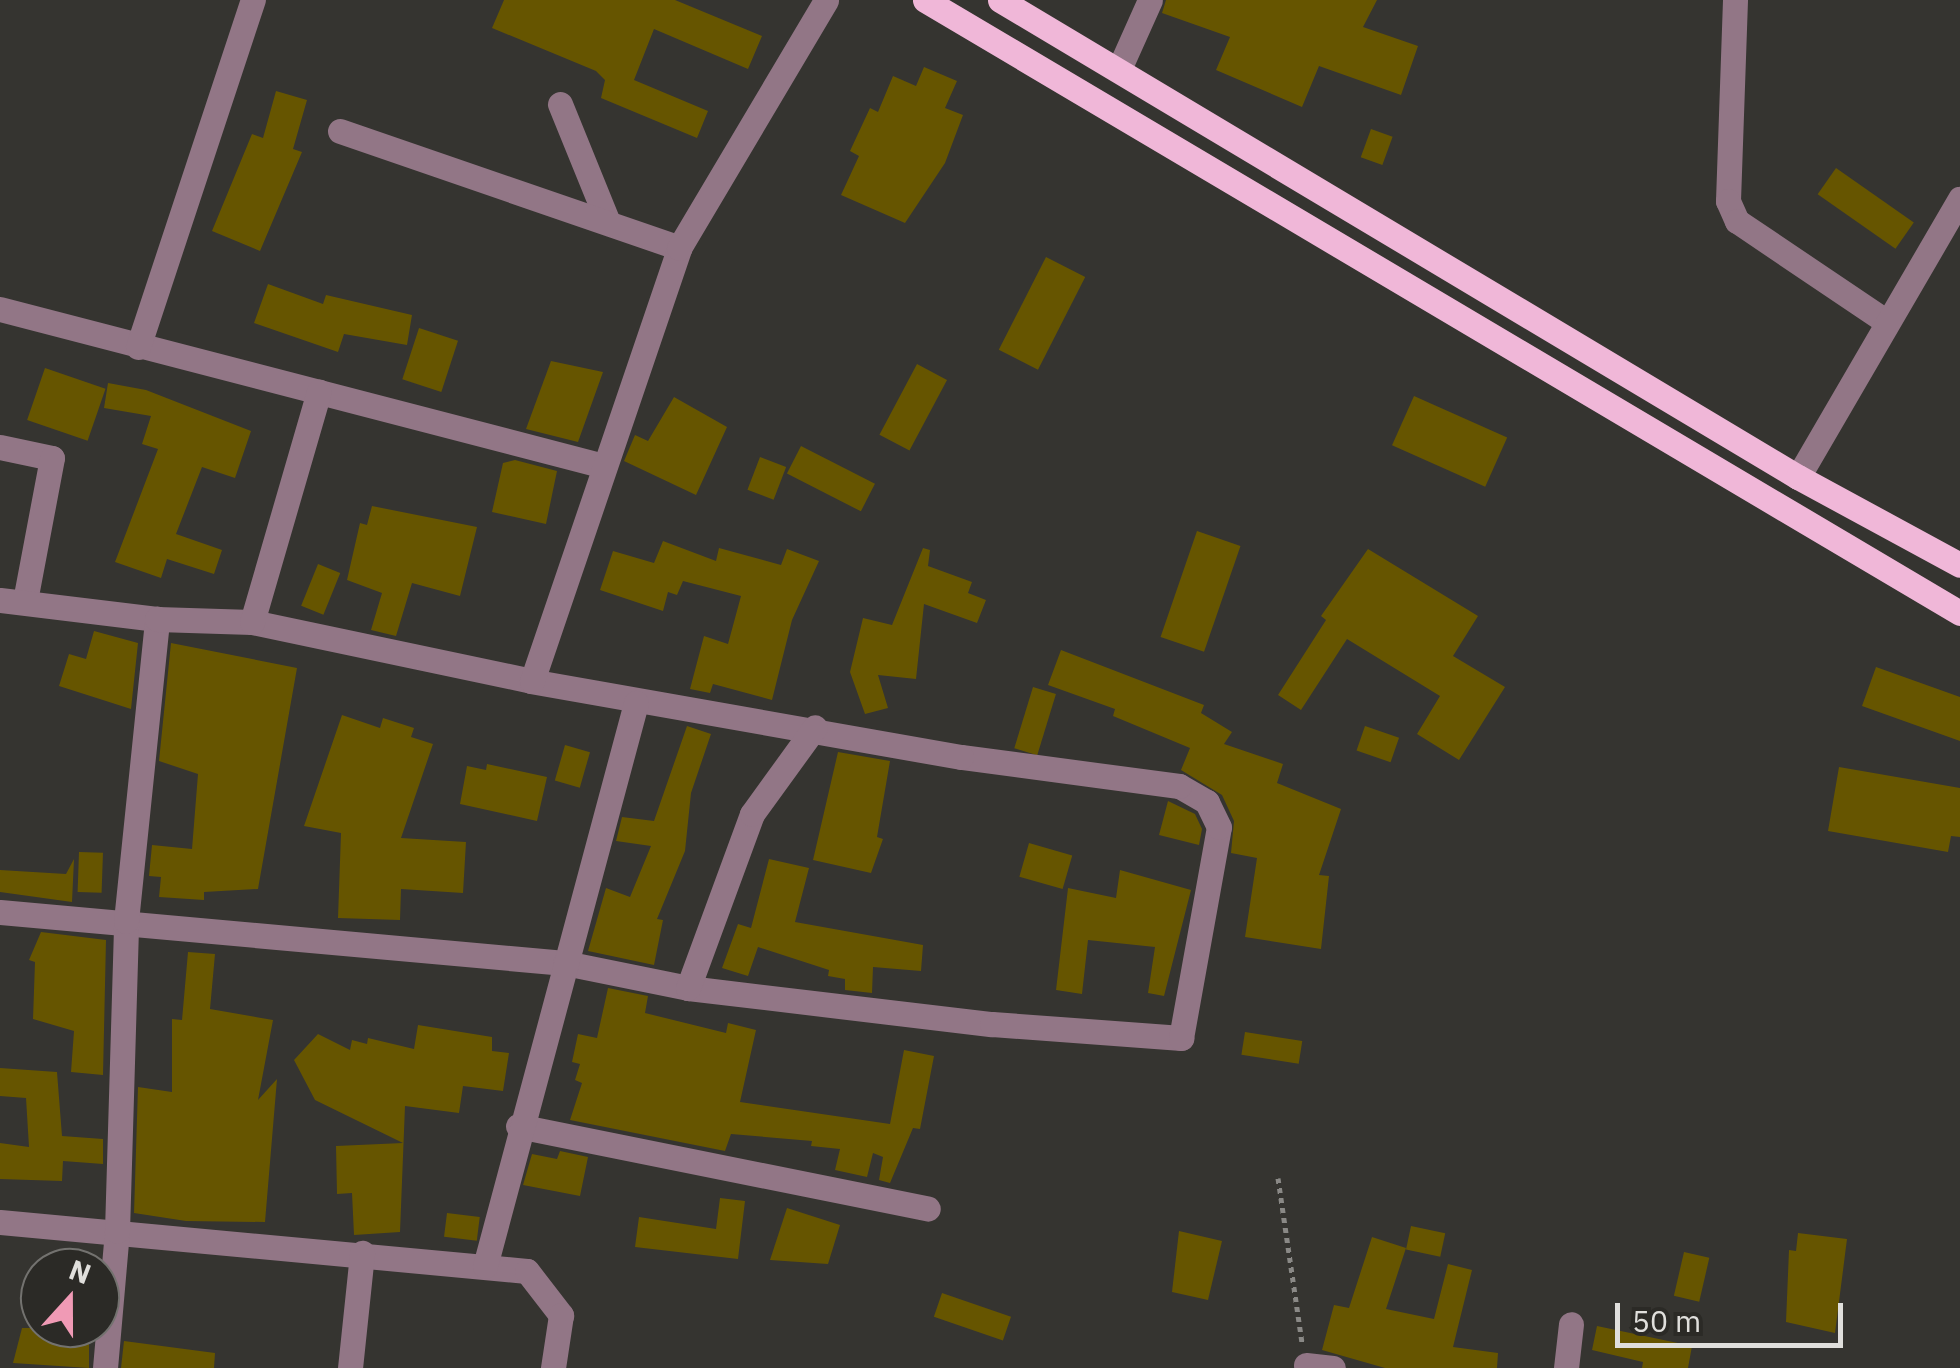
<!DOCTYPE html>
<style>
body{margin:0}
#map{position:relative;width:1960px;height:1368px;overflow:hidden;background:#353430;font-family:"IBM Plex Sans",sans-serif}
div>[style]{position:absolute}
.building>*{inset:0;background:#650;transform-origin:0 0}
.path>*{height:5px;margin-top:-2.5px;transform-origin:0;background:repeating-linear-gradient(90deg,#8a8986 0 5px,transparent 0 10px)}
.minor>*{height:25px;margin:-12.5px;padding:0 12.5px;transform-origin:12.5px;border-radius:12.5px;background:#927686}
.major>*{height:25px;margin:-12.5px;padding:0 12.5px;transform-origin:12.5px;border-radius:12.5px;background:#f0b7d8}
span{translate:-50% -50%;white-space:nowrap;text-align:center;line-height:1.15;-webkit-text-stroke:8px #2b2a26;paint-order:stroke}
.north{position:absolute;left:20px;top:1248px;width:100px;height:100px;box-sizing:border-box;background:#2b2a26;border:2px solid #73726f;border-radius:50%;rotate:21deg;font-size:28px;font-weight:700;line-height:40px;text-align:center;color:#e0dfdc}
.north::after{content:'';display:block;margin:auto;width:35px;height:45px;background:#f09ab5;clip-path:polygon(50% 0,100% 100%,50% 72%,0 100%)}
.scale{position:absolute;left:1615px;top:1303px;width:228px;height:45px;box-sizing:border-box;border:5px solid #e0dfdc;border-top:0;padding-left:12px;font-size:30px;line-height:35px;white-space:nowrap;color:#e0dfdc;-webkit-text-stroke:8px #2b2a26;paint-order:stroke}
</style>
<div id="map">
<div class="building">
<i style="clip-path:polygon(504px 0,675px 0,762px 36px,748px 69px,654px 29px,634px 80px,708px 111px,697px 138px,601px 98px,605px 80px,596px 71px,492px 28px)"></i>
<i style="clip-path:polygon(1166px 0,1377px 0,1363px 27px,1418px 46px,1401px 95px,1319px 66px,1302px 107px,1216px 70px,1230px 37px,1162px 13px)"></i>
<i style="clip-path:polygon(924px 67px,957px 81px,945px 108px,963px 115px,945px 163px,905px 223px,841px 195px,859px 156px,850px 151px,870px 108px,878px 112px,893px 76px,916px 86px)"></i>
<i style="clip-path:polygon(276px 91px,307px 100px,293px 149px,302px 152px,260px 251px,212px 231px,252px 134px,263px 138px)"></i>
<i style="left:1371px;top:129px;width:23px;height:30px;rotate:20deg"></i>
<i style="left:1836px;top:168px;width:95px;height:32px;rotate:35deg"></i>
<i style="left:1046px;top:257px;width:44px;height:104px;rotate:27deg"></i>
<i style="clip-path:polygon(268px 284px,323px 304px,326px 295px,412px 315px,407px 345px,344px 334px,338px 352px,254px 323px)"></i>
<i style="left:419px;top:328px;width:41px;height:54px;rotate:18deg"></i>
<i style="clip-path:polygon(551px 361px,603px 372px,578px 442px,526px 429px)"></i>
<i style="left:917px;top:364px;width:34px;height:80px;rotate:28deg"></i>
<i style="left:45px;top:368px;width:64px;height:55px;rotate:19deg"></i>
<i style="clip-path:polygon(108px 383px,146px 390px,251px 431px,235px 478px,202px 467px,176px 534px,222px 550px,214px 574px,167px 559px,161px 578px,115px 562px,158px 449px,142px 444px,151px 416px,104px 408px)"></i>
<i style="left:1414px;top:396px;width:102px;height:54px;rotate:24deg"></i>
<i style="clip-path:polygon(674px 397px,727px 427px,696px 495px,624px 461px,635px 435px,648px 441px)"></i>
<i style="left:801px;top:446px;width:83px;height:31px;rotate:27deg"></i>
<i style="left:760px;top:457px;width:28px;height:35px;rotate:21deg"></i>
<i style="clip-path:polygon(515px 460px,557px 471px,546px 524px,492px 512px,503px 463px)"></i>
<i style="clip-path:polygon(372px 506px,477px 527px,460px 596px,412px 583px,396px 636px,371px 630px,382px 593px,347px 580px,360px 523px,367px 525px)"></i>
<i style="left:1197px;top:531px;width:46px;height:112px;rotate:19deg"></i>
<i style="clip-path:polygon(663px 541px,716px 561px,719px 548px,781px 565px,787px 549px,819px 561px,792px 620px,772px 700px,713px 684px,710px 693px,690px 689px,704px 636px,728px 644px,741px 596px,683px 581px,677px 595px,668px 592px,663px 611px,600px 590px,613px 551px,654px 563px)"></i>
<i style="clip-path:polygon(923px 548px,930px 550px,928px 566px,972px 582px,968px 593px,986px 600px,977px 623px,924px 604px,916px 679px,878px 675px,888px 708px,865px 714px,850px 672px,863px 618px,892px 625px)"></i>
<i style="clip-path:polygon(1368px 549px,1478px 616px,1453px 656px,1505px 687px,1459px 760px,1417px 734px,1440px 696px,1347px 639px,1301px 710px,1278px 695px,1326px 620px,1321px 616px)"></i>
<i style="left:318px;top:564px;width:24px;height:45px;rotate:22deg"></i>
<i style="clip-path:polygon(94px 631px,138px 643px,131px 709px,59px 686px,69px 654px,86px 659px)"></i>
<i style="clip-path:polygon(171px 643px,297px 668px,258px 889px,204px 892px,204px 900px,159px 897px,161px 877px,149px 876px,152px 845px,192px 849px,198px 774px,159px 761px)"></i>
<i style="clip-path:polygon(1061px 650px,1204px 705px,1201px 713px,1232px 732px,1224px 744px,1283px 764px,1277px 783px,1341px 809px,1319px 875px,1329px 876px,1321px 949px,1245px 937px,1257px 858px,1231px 853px,1234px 821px,1222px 795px,1181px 770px,1190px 748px,1113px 716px,1115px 709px,1048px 685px)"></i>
<i style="clip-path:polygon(1876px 667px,1960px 697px,1960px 741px,1862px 706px)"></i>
<i style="left:1033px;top:687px;width:24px;height:64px;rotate:17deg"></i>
<i style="clip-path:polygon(342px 715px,380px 728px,383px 718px,414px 728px,411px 737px,433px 744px,401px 838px,466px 842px,463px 893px,401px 889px,400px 920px,338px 918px,341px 833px,304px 826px)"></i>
<i style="clip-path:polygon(687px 726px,711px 734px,691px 793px,685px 851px,657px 919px,663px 920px,654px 965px,588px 951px,606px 888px,630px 897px,651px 846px,616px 841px,622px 817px,654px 821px)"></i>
<i style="left:1365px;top:726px;width:36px;height:26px;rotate:19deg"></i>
<i style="left:565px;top:745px;width:26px;height:37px;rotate:16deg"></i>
<i style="clip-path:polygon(838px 752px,890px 761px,877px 837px,883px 839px,871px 873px,813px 860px)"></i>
<i style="clip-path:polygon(487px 764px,547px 777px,537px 821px,460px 804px,467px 766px,486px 770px)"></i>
<i style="clip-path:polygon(1839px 767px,1960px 788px,1960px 837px,1951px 836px,1948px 852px,1828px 831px)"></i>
<i style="clip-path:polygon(1168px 801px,1195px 814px,1202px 829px,1199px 845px,1159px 835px)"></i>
<i style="left:1029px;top:843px;width:45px;height:35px;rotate:16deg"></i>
<i style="left:79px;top:852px;width:24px;height:40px;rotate:2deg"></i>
<i style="clip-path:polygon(74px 859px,72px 902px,0 892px,0 870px,66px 874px)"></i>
<i style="clip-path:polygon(769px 859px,809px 868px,795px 922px,923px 945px,921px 971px,873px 967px,872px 993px,845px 990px,845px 979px,828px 976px,829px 970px,758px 947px,748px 976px,722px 968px,738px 924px,751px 928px)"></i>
<i style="clip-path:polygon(1120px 870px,1191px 890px,1164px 996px,1148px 993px,1155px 947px,1088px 940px,1082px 994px,1056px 990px,1068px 888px,1116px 898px)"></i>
<i style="clip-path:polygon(41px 932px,106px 940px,103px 1075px,71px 1072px,74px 1031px,33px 1019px,35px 962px,29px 960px)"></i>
<i style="clip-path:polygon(188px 952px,215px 954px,210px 1009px,273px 1020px,258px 1100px,277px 1079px,265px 1222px,186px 1221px,134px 1213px,138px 1087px,172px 1092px,172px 1019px,182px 1020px)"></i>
<i style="clip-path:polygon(608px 988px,648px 996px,645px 1013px,726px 1033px,728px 1023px,756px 1030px,740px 1102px,890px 1124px,904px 1050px,934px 1056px,920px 1129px,913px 1128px,890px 1183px,879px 1180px,883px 1157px,873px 1153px,867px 1177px,835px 1170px,840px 1149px,811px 1146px,812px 1141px,731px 1134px,725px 1151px,570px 1120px,582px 1083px,575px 1080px,580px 1064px,572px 1062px,578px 1034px,597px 1038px)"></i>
<i style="clip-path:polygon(418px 1025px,492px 1037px,492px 1051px,509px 1053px,503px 1091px,463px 1086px,459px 1113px,405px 1106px,400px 1232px,354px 1235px,352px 1193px,337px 1194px,336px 1146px,403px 1143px,315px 1100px,294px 1060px,318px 1034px,350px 1050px,352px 1040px,367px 1044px,368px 1038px,414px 1049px)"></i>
<i style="left:1245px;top:1032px;width:58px;height:23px;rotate:9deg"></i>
<i style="clip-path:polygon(0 1068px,57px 1072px,62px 1136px,103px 1139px,103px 1164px,63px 1161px,62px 1181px,0 1179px,0 1143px,29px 1147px,26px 1098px,0 1096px)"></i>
<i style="clip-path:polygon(560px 1151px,588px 1157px,580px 1196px,523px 1185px,532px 1154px,557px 1159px)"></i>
<i style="clip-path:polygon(720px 1198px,745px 1201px,738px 1259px,635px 1247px,639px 1217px,716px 1229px)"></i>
<i style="clip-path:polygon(787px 1208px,840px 1225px,828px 1264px,770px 1260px)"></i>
<i style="left:447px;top:1213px;width:33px;height:24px;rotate:7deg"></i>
<i style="left:1411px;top:1226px;width:35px;height:24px;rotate:12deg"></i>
<i style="clip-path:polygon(1179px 1231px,1222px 1241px,1208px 1300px,1172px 1292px)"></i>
<i style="clip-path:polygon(1798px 1233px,1847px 1239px,1835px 1333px,1786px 1322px,1789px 1250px,1796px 1251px)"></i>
<i style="clip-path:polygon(1372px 1237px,1406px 1248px,1386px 1309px,1434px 1319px,1448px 1264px,1472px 1270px,1453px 1347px,1498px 1353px,1497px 1368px,1385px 1368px,1322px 1350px,1334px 1305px,1349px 1308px)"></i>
<i style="left:1684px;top:1252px;width:26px;height:45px;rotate:13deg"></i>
<i style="left:942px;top:1293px;width:73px;height:25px;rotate:19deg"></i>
<i style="clip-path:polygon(1597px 1326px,1692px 1346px,1688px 1368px,1642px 1368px,1643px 1362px,1592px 1350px)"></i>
<i style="clip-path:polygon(22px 1328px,89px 1328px,89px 1368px,13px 1363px)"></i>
<i style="clip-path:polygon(124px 1341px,215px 1353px,214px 1368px,121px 1368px)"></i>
</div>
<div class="path">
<i style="left:1278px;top:1178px;width:166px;rotate:81.7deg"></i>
</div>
<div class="minor">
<i style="left:1735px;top:0;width:201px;rotate:92deg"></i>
<i style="left:1728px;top:201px;width:22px;rotate:66deg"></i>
<i style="left:1737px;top:221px;width:181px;rotate:34deg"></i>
<i style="left:1120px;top:67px;width:73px;rotate:-65.9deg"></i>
<i style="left:560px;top:104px;width:127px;rotate:67.9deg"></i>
<i style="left:340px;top:131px;width:359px;rotate:19deg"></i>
<i style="left:0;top:309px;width:624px;rotate:14.57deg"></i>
<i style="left:138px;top:347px;width:366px;rotate:-71.7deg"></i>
<i style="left:0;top:447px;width:53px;rotate:11.9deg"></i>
<i style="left:52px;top:458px;width:146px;rotate:100.7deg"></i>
<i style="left:1798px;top:477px;width:322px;rotate:-59.8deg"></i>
<i style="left:0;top:600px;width:158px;rotate:6.9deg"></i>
<i style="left:252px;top:622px;width:286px;rotate:11.9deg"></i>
<i style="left:0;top:912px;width:567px;rotate:5.16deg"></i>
<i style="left:565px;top:963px;width:126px;rotate:11.5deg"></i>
<i style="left:688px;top:988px;width:306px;rotate:6.8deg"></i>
<i style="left:992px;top:1024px;width:190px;rotate:4.2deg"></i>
<i style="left:1181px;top:1038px;width:214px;rotate:-79.8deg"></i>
<i style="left:1219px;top:827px;width:28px;rotate:-116deg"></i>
<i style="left:1207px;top:802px;width:32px;rotate:-150deg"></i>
<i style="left:1179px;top:786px;width:220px;rotate:-172.4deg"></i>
<i style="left:961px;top:757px;width:436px;rotate:-170deg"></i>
<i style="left:532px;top:681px;width:457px;rotate:-71.2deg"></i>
<i style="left:679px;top:248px;width:288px;rotate:-59.3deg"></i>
<i style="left:688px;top:988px;width:185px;rotate:-69.8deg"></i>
<i style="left:752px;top:814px;width:107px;rotate:-54.1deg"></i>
<i style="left:518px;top:1126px;width:418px;rotate:11.4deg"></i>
<i style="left:0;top:1222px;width:529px;rotate:5.31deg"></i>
<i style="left:527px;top:1271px;width:56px;rotate:52.3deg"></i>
<i style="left:561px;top:1315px;width:54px;rotate:98.6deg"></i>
<i style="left:485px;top:1266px;width:583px;rotate:-74.99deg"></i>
<i style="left:1306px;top:1365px;width:27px;rotate:6deg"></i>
<i style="left:105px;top:1368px;width:138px;rotate:-85deg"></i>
<i style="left:117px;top:1231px;width:310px;rotate:-88.3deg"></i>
<i style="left:126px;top:921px;width:304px;rotate:-84.1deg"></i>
<i style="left:157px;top:619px;width:95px;rotate:1.8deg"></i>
<i style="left:252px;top:622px;width:240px;rotate:-73.8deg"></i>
<i style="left:350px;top:1368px;width:116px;rotate:-84deg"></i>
<i style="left:1566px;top:1368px;width:44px;rotate:-83.5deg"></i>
</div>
<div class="major">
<i style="left:925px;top:0;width:1203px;rotate:30.64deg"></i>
<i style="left:1000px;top:0;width:930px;rotate:30.87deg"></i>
<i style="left:1798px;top:477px;width:184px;rotate:28.5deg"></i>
</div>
<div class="north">N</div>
<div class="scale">50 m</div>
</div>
